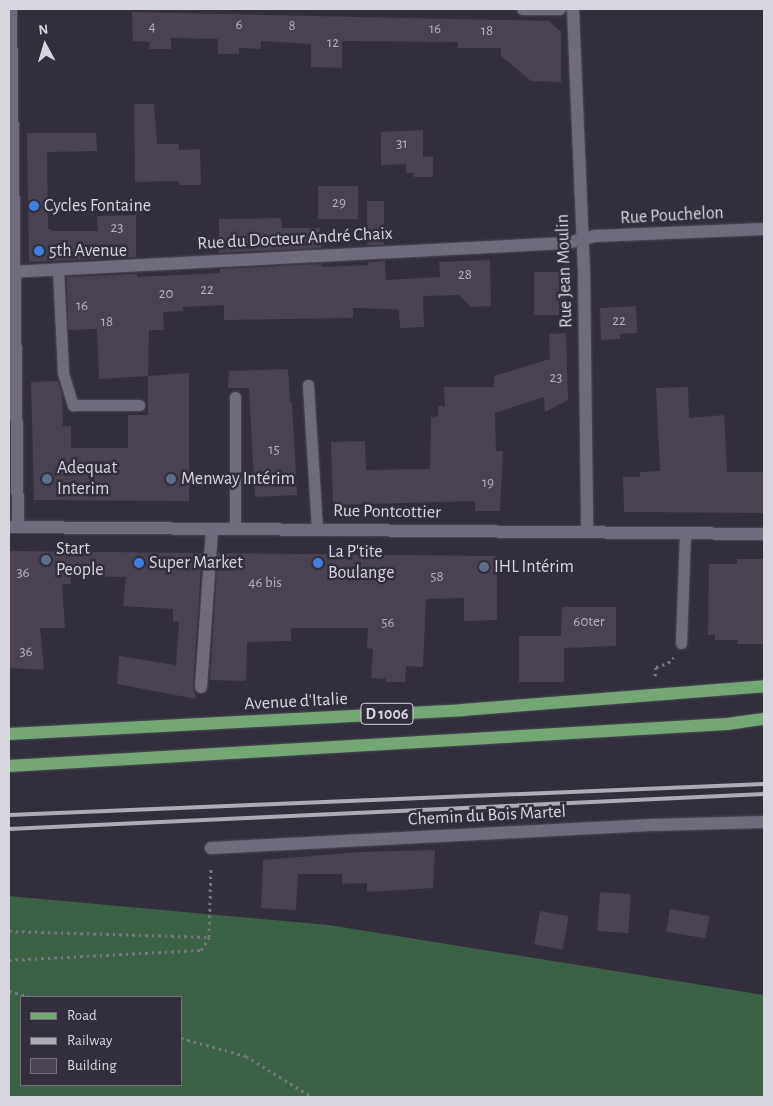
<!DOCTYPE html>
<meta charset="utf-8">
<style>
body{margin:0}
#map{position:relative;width:773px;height:1106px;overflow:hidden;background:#322e3c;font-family:"Alegreya Sans",sans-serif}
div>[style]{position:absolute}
.forest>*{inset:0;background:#3c6146}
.building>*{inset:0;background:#4a4251;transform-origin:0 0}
.path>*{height:3px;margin-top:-1.5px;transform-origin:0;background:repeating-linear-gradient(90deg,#7a7783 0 2.5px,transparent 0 6.5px)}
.roads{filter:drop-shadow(0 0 1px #4f4b57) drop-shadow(0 0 1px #4f4b57)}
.lane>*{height:11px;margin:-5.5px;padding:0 5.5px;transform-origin:5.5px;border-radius:5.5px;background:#706b7c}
.street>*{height:12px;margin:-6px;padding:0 6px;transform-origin:6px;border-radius:6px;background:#706b7c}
.secondary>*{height:12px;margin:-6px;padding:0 6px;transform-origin:6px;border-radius:6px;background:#706b7c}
.primary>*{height:12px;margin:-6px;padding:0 6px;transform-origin:6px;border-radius:6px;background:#74a676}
.rail>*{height:4px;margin:-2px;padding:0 2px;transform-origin:2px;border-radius:2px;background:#afacb6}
.dots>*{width:14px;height:14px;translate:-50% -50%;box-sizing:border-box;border:2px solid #322e3c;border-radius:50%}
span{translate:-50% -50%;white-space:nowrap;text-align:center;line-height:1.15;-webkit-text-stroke:5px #322e3c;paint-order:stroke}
.number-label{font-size:15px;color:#b4b0bb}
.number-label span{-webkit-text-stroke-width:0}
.shield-label span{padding:1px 4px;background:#322e3c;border:1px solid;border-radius:4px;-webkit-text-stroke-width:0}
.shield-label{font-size:16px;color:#d7d5de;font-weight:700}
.poi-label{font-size:18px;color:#d7d5de}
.left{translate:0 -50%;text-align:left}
.street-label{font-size:18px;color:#d7d5de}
.frame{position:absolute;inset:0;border:10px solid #d7d5de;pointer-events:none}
.legend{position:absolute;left:20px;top:996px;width:162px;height:90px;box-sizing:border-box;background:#322e3c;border:1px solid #74717d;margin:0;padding:6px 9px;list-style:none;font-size:15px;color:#d7d5de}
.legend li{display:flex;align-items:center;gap:10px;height:25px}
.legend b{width:25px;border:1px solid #74717d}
.north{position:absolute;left:20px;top:20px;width:50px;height:50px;-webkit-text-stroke:4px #322e3c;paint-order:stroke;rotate:354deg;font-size:14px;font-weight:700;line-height:20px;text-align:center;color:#d7d5de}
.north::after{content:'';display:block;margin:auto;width:18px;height:22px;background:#d7d5de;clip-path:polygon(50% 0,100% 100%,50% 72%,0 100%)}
</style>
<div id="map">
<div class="forest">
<i style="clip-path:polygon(evenodd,9px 896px,329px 925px,764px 995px,764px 1097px,9px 1097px,9px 896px,21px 997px,181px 997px,181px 1085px,21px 1085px,21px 997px)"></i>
</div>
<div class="building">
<i style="clip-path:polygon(132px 12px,549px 21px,561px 32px,561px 82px,531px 81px,501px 56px,501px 48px,458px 48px,458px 42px,342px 41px,342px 68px,311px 67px,311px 44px,261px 41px,261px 49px,239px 48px,239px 54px,218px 54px,218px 39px,171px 38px,171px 49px,149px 49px,150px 42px,133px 41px)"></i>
<i style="clip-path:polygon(134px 104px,154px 104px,157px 144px,179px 144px,179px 150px,200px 149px,201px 185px,179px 185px,179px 181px,135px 182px)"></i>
<i style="clip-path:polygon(423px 130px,423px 157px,433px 156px,433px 177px,414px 177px,414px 173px,406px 173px,406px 164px,381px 165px,381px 132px)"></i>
<i style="clip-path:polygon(27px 133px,96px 133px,97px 151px,47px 152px,48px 228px,52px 231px,98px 231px,97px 216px,136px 215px,136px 257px,29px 262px)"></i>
<i style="left:318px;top:186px;width:40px;height:33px"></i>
<i style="left:367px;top:201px;width:17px;height:44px"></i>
<i style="clip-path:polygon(281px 218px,282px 228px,320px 228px,321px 248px,219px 253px,219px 219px)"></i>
<i style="clip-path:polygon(490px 260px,491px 306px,471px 307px,459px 295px,423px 296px,424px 327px,400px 328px,399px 310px,391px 309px,353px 308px,353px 318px,224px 320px,224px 305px,183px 307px,183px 311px,163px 312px,164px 330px,149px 330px,148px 376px,189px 373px,189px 501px,34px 500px,31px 382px,58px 381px,62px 395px,63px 426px,71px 426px,71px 448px,128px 448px,128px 415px,148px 415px,148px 376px,99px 379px,97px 329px,68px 330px,67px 277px,137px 274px,137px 277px,220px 273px,220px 269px,321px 264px,322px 267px,368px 265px,368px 262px,385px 261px,386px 280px,440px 277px,439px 262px)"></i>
<i style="left:534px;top:272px;width:25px;height:43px"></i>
<i style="clip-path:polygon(636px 306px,637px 333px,620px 334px,620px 339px,601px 340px,600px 308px)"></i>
<i style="clip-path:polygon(566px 333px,568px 400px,545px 412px,544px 397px,495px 413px,496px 451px,503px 451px,500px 511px,475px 511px,475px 501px,333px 505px,331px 442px,365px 441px,366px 470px,430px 469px,431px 417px,438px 416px,438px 406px,445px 406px,444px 387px,494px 387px,494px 376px,550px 359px,549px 334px)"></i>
<i style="clip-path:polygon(288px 369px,290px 402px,292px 402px,297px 495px,255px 497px,249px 388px,228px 388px,229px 371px)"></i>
<i style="clip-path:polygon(688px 387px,689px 418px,724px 415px,727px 472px,764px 472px,764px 513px,624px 512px,623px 477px,640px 477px,640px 472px,660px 471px,656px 388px)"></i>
<i style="clip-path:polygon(9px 551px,202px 553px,193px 686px,196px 699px,117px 684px,119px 656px,176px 665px,179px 622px,173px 622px,173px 609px,123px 606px,126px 577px,71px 576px,71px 584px,62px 584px,65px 628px,40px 628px,44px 670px,9px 668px)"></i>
<i style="clip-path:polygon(218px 553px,497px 556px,497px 620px,464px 621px,464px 598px,426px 599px,423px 667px,406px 666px,405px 682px,386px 682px,386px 679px,371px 678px,373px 649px,367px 648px,368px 628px,291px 628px,291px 641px,247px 642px,246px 681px,210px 680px)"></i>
<i style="clip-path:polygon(737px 559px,764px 559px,764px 644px,737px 644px,738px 640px,715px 640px,715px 635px,708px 635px,709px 564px,737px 564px)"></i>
<i style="clip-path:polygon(562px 607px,616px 607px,616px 646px,564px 648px,564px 682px,519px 682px,519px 636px,561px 636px)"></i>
<i style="clip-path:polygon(435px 850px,433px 888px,367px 892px,367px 883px,342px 884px,342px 874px,298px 874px,296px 910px,261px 908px,263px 860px,360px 852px)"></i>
<i style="left:600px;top:892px;width:31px;height:39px;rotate:4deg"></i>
<i style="left:670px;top:909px;width:40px;height:23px;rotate:10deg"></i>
<i style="left:540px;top:911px;width:29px;height:34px;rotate:10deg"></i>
</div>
<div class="path">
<i style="left:655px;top:676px;width:9px;rotate:-84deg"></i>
<i style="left:656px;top:667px;width:13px;rotate:-18deg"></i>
<i style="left:668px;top:663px;width:8px;rotate:-45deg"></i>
<i style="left:9px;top:931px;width:200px;rotate:1.7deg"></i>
<i style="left:209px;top:937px;width:71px;rotate:-88.4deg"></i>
<i style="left:9px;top:960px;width:192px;rotate:-3deg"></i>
<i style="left:201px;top:950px;width:15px;rotate:-58deg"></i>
<i style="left:9px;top:991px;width:23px;rotate:15deg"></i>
<i style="left:181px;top:1038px;width:67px;rotate:15.5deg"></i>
<i style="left:246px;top:1056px;width:78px;rotate:31.8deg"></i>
</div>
<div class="roads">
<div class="lane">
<i style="left:58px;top:269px;width:104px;rotate:87.2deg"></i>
<i style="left:63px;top:373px;width:34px;rotate:73deg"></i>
<i style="left:73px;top:405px;width:66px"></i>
<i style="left:308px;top:385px;width:144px;rotate:86.4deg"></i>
<i style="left:235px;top:529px;width:132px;rotate:-90deg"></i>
<i style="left:681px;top:643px;width:108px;rotate:-87.9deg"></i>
</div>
<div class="street">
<i style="left:523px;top:9px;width:37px"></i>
<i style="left:573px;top:9px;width:260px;rotate:87.6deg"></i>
<i style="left:584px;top:269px;width:263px;rotate:89.3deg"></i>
<i style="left:9px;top:272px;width:559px;rotate:-2.98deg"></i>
<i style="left:567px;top:243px;width:29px;rotate:-14deg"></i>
<i style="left:595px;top:236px;width:169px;rotate:-2.4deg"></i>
<i style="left:201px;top:687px;width:158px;rotate:-86deg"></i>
<i style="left:211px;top:848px;width:445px;rotate:-3deg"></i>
<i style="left:655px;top:825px;width:109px;rotate:-1.6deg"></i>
</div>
<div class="secondary">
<i style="left:11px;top:9px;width:518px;rotate:89.23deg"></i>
<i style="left:9px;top:527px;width:755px;rotate:0.53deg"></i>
</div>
<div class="primary">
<i style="left:9px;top:734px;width:454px;rotate:-3deg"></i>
<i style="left:462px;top:710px;width:303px;rotate:-4.5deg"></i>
<i style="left:9px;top:766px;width:719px;rotate:-3.35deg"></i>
<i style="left:727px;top:724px;width:37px;rotate:-8deg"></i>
</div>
</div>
<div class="rail">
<i style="left:9px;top:815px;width:756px;rotate:-2.35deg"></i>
<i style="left:9px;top:829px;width:756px;rotate:-2.65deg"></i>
</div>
<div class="dots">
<i style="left:34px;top:206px;background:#3f7fe0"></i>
<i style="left:39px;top:251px;background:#3f7fe0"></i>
<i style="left:47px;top:479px;background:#5c6f8a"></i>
<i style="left:171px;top:479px;background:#5c6f8a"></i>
<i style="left:46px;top:560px;background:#5c6f8a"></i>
<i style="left:139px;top:563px;background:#3f7fe0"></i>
<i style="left:318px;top:563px;background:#3f7fe0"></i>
<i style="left:484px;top:567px;background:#5c6f8a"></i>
</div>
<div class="number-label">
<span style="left:239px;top:25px">6</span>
<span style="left:292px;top:26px">8</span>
<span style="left:152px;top:27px">4</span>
<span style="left:435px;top:29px">16</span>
<span style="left:487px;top:31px">18</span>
<span style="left:333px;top:43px">12</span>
<span style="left:402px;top:144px">31</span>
<span style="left:339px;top:203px">29</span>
<span style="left:117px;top:228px">23</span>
<span style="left:465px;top:275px">28</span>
<span style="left:207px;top:290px">22</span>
<span style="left:166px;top:294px">20</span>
<span style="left:82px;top:306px">16</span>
<span style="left:619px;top:321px">22</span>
<span style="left:107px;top:322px">18</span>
<span style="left:556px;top:378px">23</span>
<span style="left:274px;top:450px">15</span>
<span style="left:488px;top:483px">19</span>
<span style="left:23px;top:573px">36</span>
<span style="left:437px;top:577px">58</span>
<span style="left:265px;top:583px">46 bis</span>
<span style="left:589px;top:622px">60ter</span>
<span style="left:388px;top:623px">56</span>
<span style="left:26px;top:652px">36</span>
</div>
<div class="shield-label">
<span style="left:387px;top:714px">D 1006</span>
</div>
<div class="poi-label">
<span class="left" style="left:44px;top:206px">Cycles Fontaine</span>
<span class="left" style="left:49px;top:251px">5th Avenue</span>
<span class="left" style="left:57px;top:479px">Adequat<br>Interim</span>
<span class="left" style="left:181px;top:479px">Menway Intérim</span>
<span class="left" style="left:56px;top:560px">Start<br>People</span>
<span class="left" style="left:328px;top:563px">La P'tite<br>Boulange</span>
<span class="left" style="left:149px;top:563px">Super Market</span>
<span class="left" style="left:494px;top:567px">IHL Intérim</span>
</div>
<div class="street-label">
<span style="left:672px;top:216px;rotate:-3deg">Rue Pouchelon</span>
<span style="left:295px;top:239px;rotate:-3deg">Rue du Docteur André Chaix</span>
<span style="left:565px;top:271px;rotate:-92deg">Rue Jean Moulin</span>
<span style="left:387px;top:512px;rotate:1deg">Rue Pontcottier</span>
<span style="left:296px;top:702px;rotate:-3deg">Avenue d'Italie</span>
<span style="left:487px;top:816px;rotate:-3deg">Chemin du Bois Martel</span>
</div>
<div class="frame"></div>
<ul class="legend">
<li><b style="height:6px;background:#74a676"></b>Road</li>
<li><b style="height:6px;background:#afacb6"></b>Railway</li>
<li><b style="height:14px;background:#4a4251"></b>Building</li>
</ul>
<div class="north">N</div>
</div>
